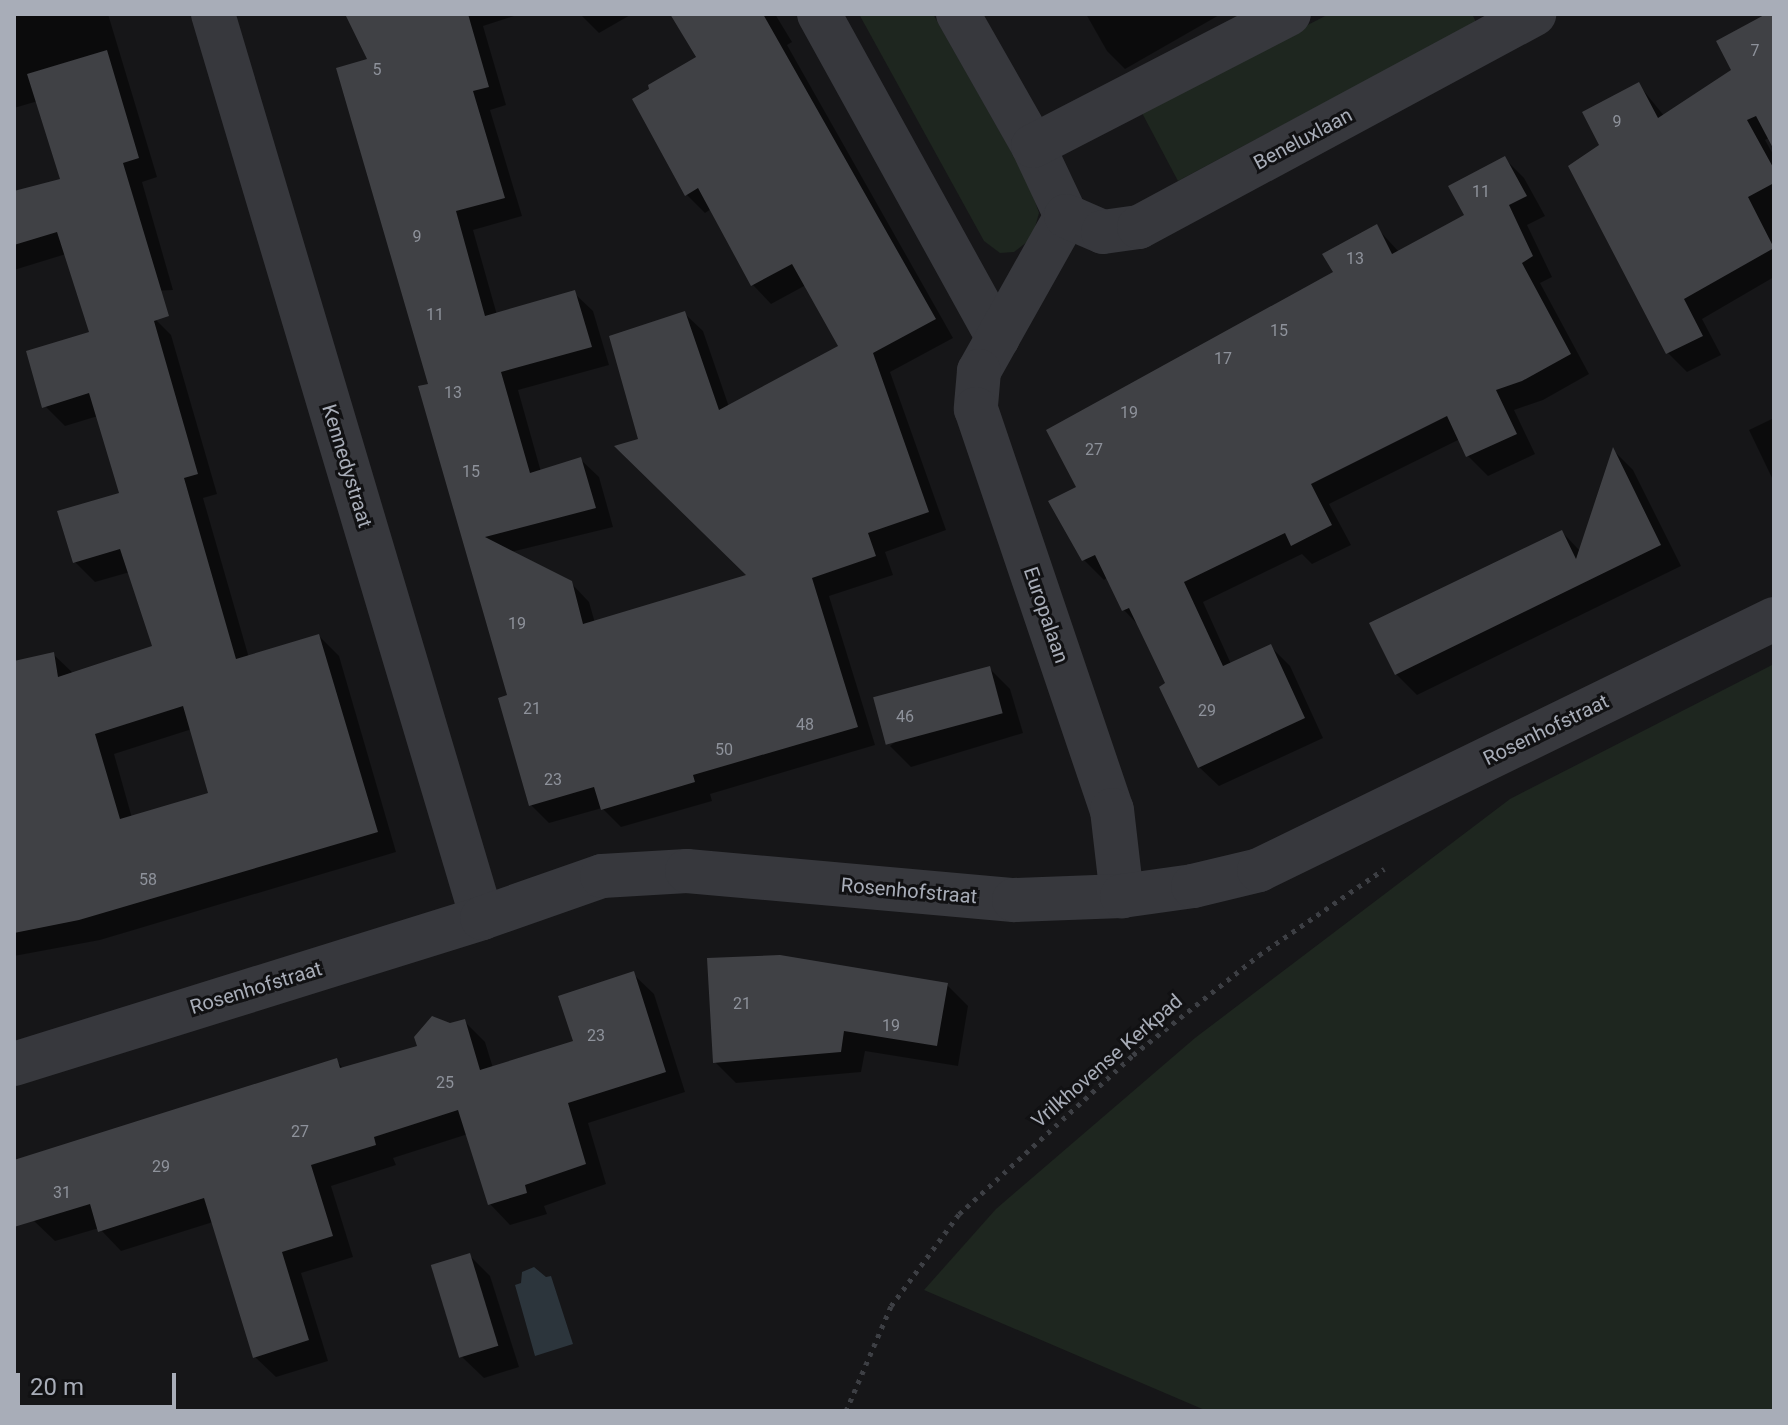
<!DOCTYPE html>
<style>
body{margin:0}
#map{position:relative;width:1788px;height:1425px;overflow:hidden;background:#161618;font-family:Roboto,sans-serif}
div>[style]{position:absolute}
.green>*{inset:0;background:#1e261f}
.water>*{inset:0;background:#2c353c}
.shadow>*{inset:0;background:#0007}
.building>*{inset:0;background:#404145;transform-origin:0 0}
.path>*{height:5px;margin-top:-2.5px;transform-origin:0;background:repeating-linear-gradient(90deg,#3d3f44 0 4px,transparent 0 10px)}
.street>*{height:44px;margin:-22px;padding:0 22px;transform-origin:22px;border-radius:22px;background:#37383d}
span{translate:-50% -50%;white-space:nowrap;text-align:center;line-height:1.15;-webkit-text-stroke:6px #111113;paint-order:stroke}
.number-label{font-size:16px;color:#8e929b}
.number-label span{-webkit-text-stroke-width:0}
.street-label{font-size:20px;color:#a8adb8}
.frame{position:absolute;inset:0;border:16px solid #a8adb8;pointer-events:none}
.scale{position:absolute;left:16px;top:1373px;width:160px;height:36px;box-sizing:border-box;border:4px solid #a8adb8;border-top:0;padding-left:10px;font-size:24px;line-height:28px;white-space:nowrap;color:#a8adb8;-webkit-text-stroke:6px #111113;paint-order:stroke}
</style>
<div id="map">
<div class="green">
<i style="clip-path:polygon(859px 14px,933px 14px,1028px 181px,1039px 213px,1032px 238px,1014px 252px,1000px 253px,984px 241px)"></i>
<i style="clip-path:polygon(1329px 14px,1472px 14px,1476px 22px,1178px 181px,1141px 111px)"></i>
<i style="clip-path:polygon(1774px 664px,1774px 1411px,1207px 1411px,924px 1290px,996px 1209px,1195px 1038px,1510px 799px)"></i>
</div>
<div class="water">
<i style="clip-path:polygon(534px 1267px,546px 1277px,551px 1276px,573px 1344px,535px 1356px,515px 1285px,521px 1283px,522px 1272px)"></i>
</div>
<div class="shadow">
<i style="clip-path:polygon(14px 14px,108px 14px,157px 177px,142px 182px,173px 290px,92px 294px,66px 254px,14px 270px,14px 193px,63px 180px,38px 101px,14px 108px)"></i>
<i style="clip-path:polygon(347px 14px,520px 14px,483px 26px,506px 105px,490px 110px,522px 216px,473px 230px,497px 315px,574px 293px,593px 311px,609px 365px,518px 390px,541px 472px,580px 459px,599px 477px,613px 527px,511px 552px,570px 582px,589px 602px,595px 623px,749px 576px,640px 440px,684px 313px,703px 331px,729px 407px,840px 347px,806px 285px,771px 304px,753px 285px,711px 209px,705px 213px,686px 194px,697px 59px,671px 14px,775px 14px,792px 42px,787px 45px,953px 338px,890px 372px,946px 530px,885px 552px,893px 575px,829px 596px,875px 745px,710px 794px,712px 801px,621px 827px,602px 808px,549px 823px,531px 805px,509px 696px,431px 385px,370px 61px)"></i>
<i style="clip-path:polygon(580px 14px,632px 14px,599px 33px)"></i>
<i style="clip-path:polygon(1086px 14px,1221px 14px,1125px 69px,1107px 51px)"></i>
<i style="clip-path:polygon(1772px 14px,1774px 135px,1765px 140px,1774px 156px,1774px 277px,1702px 319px,1721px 355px,1687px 372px,1668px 353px,1602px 146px,1639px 85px,1665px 117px,1734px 71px)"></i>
<i style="clip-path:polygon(1504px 158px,1524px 178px,1545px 216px,1527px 225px,1552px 277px,1540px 283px,1589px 374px,1543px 400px,1514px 410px,1535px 454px,1488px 476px,1468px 456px,1460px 439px,1329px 504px,1351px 545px,1312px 564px,1302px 554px,1203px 602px,1231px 664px,1270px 646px,1290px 666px,1323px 738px,1219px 786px,1199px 767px,1168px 684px,1140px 627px,1124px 610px,1108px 577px,1104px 580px,1084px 560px,1079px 488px,1336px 273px,1376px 227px,1399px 252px,1467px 216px)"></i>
<i style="clip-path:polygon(evenodd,151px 315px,171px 335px,217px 494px,203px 498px,249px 658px,319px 636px,339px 656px,396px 852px,100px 940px,14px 956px,14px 663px,53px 654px,74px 674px,154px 647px,130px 572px,95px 582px,75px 562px,122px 494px,98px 416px,65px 426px,45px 406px,151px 315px,192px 729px,211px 795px,132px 818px,114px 754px,192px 729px)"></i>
<i style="clip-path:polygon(1774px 418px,1774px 482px,1749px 430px)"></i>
<i style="clip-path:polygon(1614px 451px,1633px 470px,1681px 566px,1417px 695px,1396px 674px,1562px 532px,1580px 551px)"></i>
<i style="clip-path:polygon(989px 668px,1010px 689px,1023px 733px,911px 767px,890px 746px)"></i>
<i style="clip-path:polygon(633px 974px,654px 994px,685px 1092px,588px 1123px,606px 1184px,544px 1206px,547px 1214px,510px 1225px,490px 1204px,468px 1134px,393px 1158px,396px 1165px,331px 1186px,353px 1257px,301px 1273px,328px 1361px,276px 1377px,255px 1357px,213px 1222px,121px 1251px,99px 1228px,55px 1241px,34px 1221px,336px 1061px,344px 1069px,420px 1047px,450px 1025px,464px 1021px,485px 1042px,493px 1068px,575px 1042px)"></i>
<i style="clip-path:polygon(947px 985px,968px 1006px,958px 1066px,865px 1051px,861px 1072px,736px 1083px,715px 1062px)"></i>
<i style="clip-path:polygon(469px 1255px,490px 1276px,519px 1367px,484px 1378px,462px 1357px)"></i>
</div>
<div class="building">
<i style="clip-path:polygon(345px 14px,468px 14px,489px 87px,473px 91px,505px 198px,456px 211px,485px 316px,575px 290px,592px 347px,501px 372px,530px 473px,581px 457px,596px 508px,485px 537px,572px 581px,583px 624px,746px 575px,614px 446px,638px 439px,609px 336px,685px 311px,719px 410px,838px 346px,792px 264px,751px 286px,698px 188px,685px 196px,632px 99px,649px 89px,648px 85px,696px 57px,670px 14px,763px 14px,936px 319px,873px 353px,929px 512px,868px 533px,876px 556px,812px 578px,858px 727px,693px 775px,695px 782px,601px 810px,594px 787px,529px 806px,498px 698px,507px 695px,418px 386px,428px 384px,336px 68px,367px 59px)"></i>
<i style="clip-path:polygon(1766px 14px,1774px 14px,1774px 150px,1756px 116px,1747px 120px,1774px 169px,1774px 183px,1748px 197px,1774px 248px,1684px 299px,1703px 336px,1666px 354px,1568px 166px,1599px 145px,1582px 112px,1639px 82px,1658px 118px,1731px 70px,1716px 41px)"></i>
<i style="clip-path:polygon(evenodd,107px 50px,139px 158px,123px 163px,169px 316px,154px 321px,198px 474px,184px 478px,236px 659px,319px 634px,378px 832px,79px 920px,14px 933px,14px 661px,54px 652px,58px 677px,152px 646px,120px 549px,73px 563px,57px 511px,119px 493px,89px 393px,42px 408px,26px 351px,89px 332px,57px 232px,14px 245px,14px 191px,60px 179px,27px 74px,107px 50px,183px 706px,208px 793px,120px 819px,95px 734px,183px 706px)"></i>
<i style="clip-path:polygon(1505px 156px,1527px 196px,1509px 205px,1533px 256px,1522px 263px,1571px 354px,1522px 381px,1496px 390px,1517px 434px,1466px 457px,1447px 416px,1311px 484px,1332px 525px,1291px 546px,1285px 533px,1184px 582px,1223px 666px,1271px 644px,1305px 718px,1198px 768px,1159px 687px,1165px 683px,1129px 608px,1122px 611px,1095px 555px,1082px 561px,1048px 501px,1076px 487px,1046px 430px,1333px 272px,1322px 254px,1377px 224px,1392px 254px,1464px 215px,1448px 186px)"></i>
<i style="clip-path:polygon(1613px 447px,1661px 545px,1395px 675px,1369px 623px,1562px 530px,1576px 559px)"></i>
<i style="left:990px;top:666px;width:49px;height:121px;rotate:75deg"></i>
<i style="clip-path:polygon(780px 955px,948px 983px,937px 1046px,844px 1031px,841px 1052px,713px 1063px,707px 958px)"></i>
<i style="clip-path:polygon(634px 971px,666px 1072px,568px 1103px,586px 1164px,525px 1185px,527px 1193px,488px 1205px,458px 1110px,374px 1137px,376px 1145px,311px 1165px,333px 1236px,282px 1252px,309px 1340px,253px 1358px,204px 1198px,98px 1232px,90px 1204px,14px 1227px,14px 1160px,337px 1058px,340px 1068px,417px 1046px,414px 1037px,432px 1016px,450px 1023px,465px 1019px,480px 1070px,573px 1041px,558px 996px)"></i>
<i style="left:470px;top:1253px;width:97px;height:41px;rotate:73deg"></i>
</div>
<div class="path">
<i style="left:846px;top:1411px;width:114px;rotate:-66.8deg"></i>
<i style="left:891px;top:1306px;width:114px;rotate:-53.5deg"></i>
<i style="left:959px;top:1214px;width:236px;rotate:-42.4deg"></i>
<i style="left:1133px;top:1055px;width:161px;rotate:-38.4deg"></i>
<i style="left:1259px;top:955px;width:152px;rotate:-34.5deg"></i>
</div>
<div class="street">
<i style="left:213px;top:14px;width:943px;rotate:73.43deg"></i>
<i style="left:819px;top:14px;width:370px;rotate:61.1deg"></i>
<i style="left:958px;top:14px;width:152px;rotate:60.4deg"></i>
<i style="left:1033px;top:146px;width:77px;rotate:64.8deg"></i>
<i style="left:1066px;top:216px;width:178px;rotate:119.3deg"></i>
<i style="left:979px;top:371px;width:38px;rotate:95deg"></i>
<i style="left:976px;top:409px;width:423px;rotate:71.3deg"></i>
<i style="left:1112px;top:810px;width:87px;rotate:83.4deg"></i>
<i style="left:1033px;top:146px;width:288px;rotate:-27.3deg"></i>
<i style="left:1066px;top:216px;width:40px;rotate:23.4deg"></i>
<i style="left:1103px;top:232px;width:36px;rotate:-8deg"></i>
<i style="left:1139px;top:227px;width:449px;rotate:-28.3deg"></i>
<i style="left:14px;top:1064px;width:490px;rotate:-17.3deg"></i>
<i style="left:482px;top:918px;width:127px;rotate:-19.3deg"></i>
<i style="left:602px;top:876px;width:85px;rotate:-3.4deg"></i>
<i style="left:687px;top:871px;width:328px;rotate:5.1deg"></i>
<i style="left:1014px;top:900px;width:108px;rotate:-2.1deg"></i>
<i style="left:1122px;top:896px;width:72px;rotate:-8deg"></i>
<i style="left:1193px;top:886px;width:68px;rotate:-13.6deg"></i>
<i style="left:1259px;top:870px;width:573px;rotate:-25.98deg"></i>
</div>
<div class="number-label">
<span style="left:1755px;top:51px">7</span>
<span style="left:377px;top:70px">5</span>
<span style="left:1617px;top:122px">9</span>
<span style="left:1481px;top:192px">11</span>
<span style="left:417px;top:237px">9</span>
<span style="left:1355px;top:259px">13</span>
<span style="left:435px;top:315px">11</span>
<span style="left:1279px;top:331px">15</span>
<span style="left:1223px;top:359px">17</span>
<span style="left:453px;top:393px">13</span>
<span style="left:1129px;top:413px">19</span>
<span style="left:1094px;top:450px">27</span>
<span style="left:471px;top:472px">15</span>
<span style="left:517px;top:624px">19</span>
<span style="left:532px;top:709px">21</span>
<span style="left:1207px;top:711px">29</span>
<span style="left:905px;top:717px">46</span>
<span style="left:805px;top:725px">48</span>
<span style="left:724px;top:750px">50</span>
<span style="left:553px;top:780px">23</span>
<span style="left:148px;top:880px">58</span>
<span style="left:742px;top:1004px">21</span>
<span style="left:891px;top:1026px">19</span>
<span style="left:596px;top:1036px">23</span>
<span style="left:445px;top:1083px">25</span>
<span style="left:300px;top:1132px">27</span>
<span style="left:161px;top:1167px">29</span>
<span style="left:62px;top:1193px">31</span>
</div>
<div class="street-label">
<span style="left:1303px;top:139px;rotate:-28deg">Beneluxlaan</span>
<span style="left:347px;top:466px;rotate:73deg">Kennedystraat</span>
<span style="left:1046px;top:615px;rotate:71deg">Europalaan</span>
<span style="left:1546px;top:730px;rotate:-26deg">Rosenhofstraat</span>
<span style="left:909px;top:891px;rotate:5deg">Rosenhofstraat</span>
<span style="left:256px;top:988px;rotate:-17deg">Rosenhofstraat</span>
<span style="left:1107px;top:1061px;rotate:-41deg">Vrilkhovense Kerkpad</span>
</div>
<div class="frame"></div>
<div class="scale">20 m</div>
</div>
